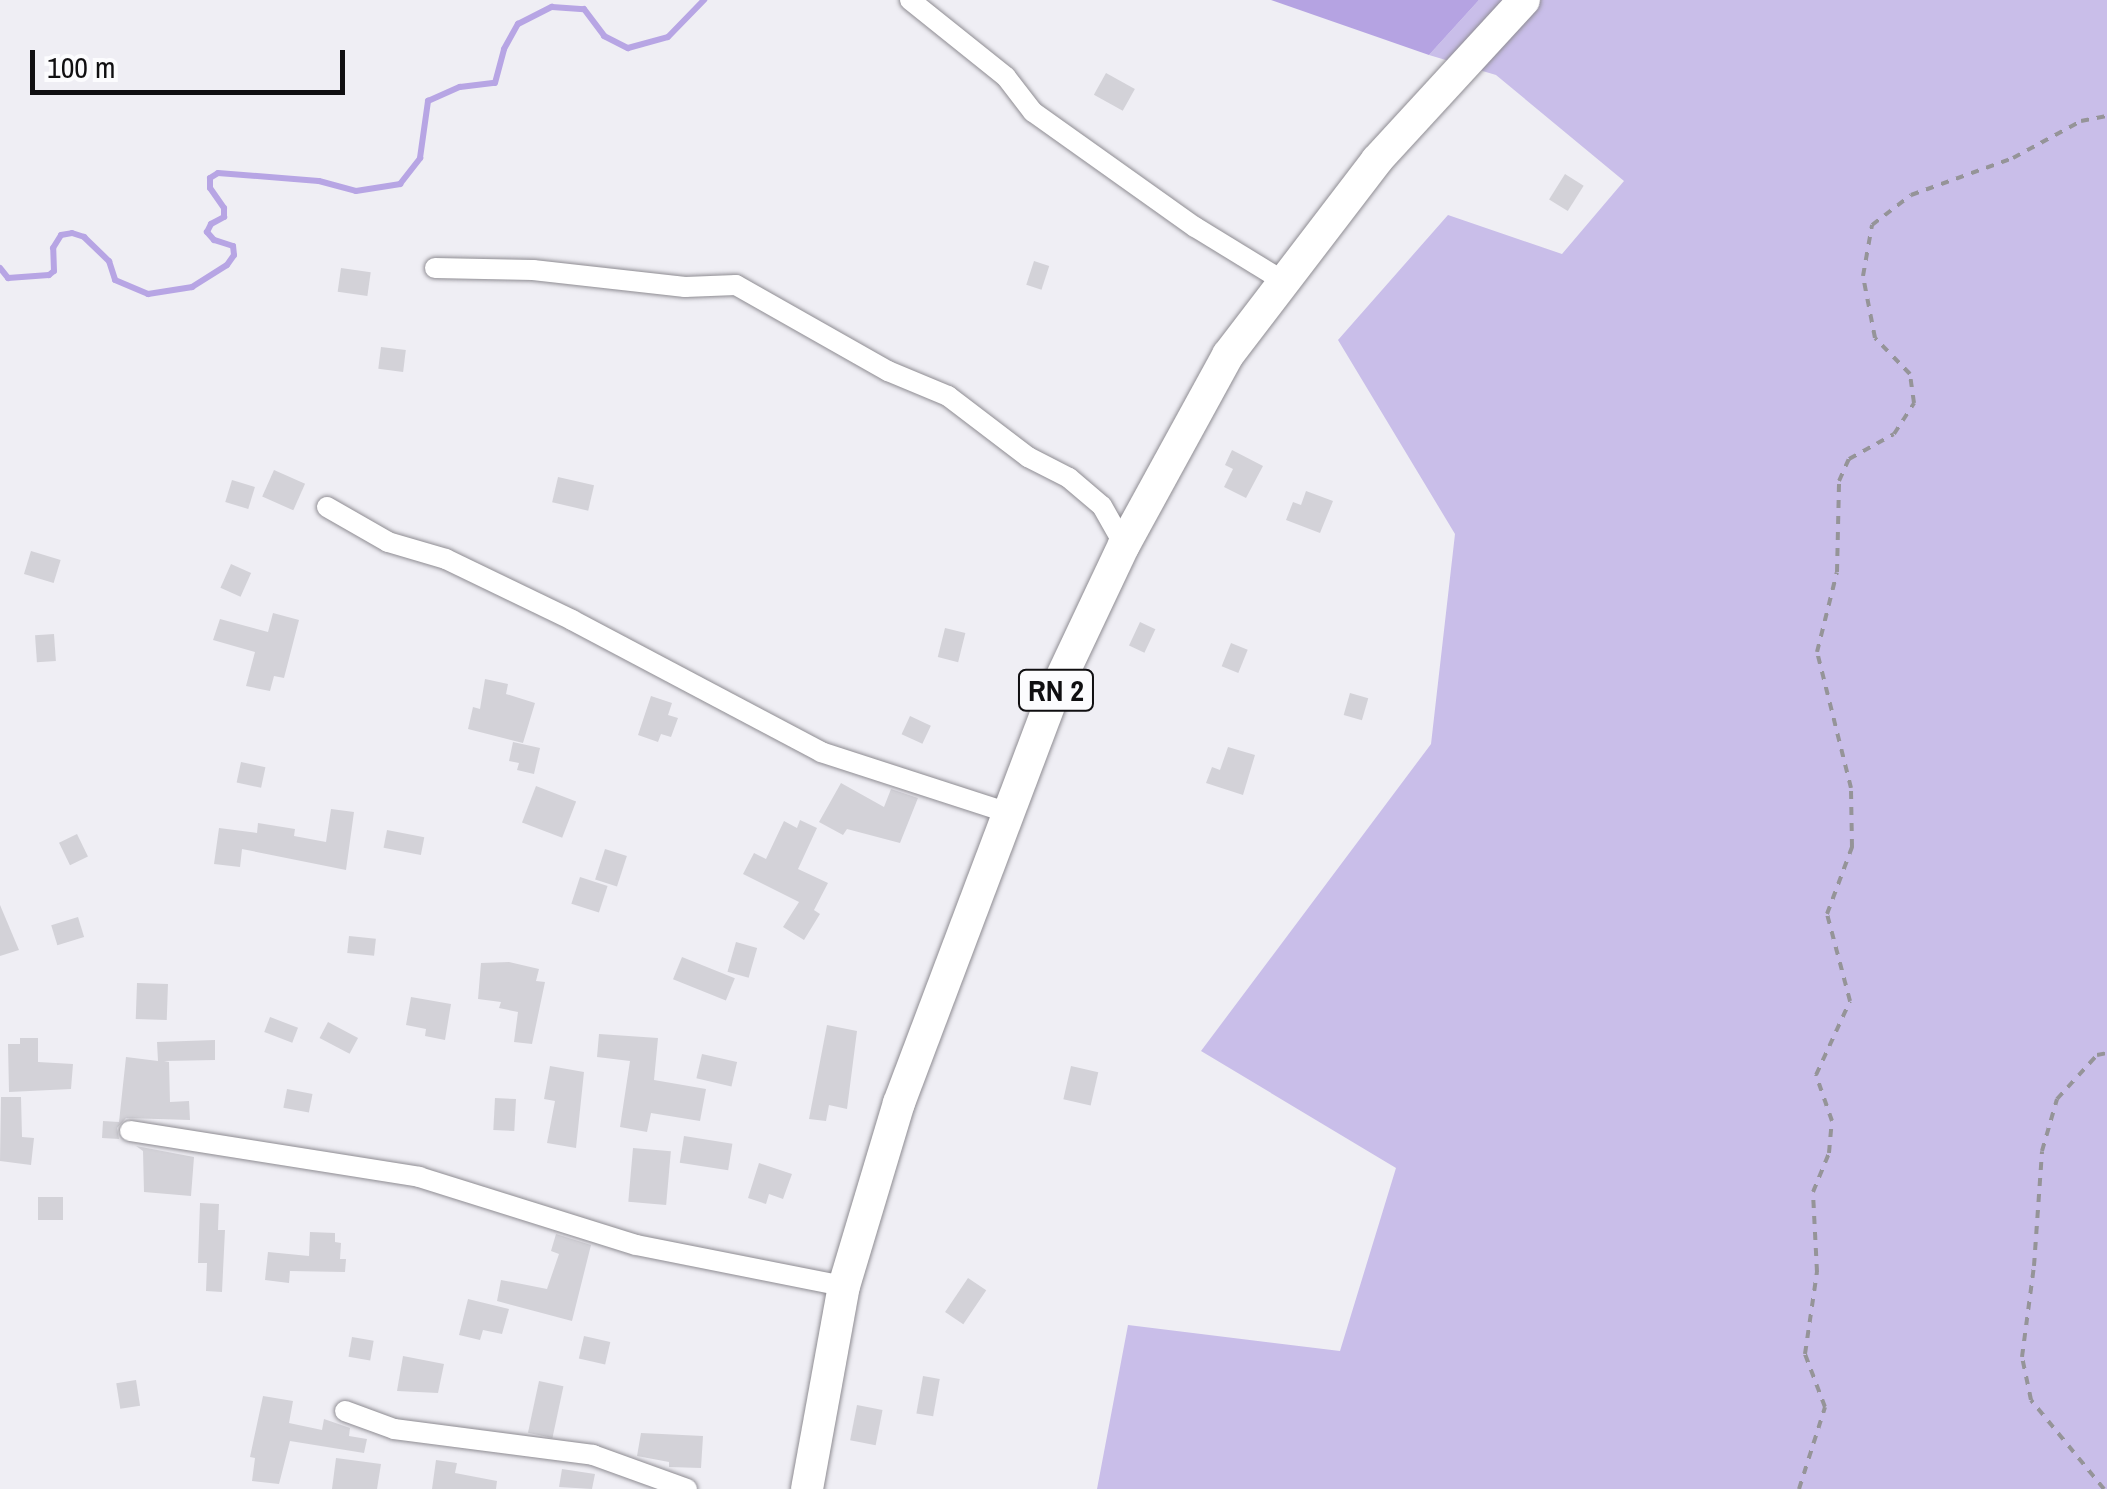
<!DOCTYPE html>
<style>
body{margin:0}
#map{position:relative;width:2107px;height:1489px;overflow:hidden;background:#efeef4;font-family:"Archivo Narrow",sans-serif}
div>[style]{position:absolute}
.green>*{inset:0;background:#c9bee9}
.forest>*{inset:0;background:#b5a3e2}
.stream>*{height:6px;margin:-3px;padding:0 3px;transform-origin:3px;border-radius:3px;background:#b7a5e4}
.building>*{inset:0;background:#d3d2d8;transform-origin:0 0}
.path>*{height:4px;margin-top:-2px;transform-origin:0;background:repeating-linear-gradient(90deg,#959498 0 8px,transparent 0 16px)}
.roads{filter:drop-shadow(0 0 2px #8e8c92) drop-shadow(0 0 2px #8e8c92)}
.minor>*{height:20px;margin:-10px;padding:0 10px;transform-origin:10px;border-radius:10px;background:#fff}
.primary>*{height:32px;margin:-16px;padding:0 16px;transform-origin:16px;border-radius:16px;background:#fff}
span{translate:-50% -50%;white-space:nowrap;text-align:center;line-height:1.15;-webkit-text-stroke:8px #fcfcfe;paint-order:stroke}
.shield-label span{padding:2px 8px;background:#fcfcfe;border:2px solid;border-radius:8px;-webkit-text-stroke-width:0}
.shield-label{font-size:30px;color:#100f11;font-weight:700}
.scale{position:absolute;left:30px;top:50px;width:315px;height:45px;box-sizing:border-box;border:5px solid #100f11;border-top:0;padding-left:12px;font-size:30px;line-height:35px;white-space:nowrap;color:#100f11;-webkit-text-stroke:8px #fcfcfe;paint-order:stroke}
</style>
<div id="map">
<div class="green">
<i style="clip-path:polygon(1479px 0,2107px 0,2107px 1489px,1097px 1489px,1128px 1325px,1340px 1351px,1396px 1168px,1201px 1051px,1431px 744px,1455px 534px,1338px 340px,1448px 215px,1562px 254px,1624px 181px,1496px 75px,1429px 55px)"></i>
</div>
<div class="forest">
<i style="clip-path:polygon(1271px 0,1479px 0,1429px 55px)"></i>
</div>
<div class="stream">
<i style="left:0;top:268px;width:13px;rotate:51deg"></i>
<i style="left:8px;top:278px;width:41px;rotate:-4.2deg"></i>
<i style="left:49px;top:275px;width:6px;rotate:-39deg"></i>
<i style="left:54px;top:271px;width:23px;rotate:-92deg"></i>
<i style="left:53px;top:248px;width:15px;rotate:-58deg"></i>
<i style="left:61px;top:235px;width:11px;rotate:-10deg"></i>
<i style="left:72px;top:233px;width:13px;rotate:18deg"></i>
<i style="left:84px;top:237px;width:35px;rotate:44deg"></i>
<i style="left:109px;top:261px;width:20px;rotate:72deg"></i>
<i style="left:115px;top:280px;width:36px;rotate:23deg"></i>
<i style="left:148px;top:294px;width:45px;rotate:-9deg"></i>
<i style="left:192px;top:287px;width:41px;rotate:-32.2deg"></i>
<i style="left:227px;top:265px;width:12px;rotate:-55deg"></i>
<i style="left:234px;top:255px;width:9px;rotate:-96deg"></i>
<i style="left:233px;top:246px;width:20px;rotate:-162deg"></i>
<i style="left:214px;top:240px;width:11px;rotate:-131deg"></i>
<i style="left:207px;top:232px;width:9px;rotate:-63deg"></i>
<i style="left:211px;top:224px;width:15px;rotate:-28deg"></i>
<i style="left:224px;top:217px;width:9px;rotate:-90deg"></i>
<i style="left:224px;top:208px;width:24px;rotate:-125deg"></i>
<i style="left:210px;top:188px;width:10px;rotate:-90deg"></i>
<i style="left:210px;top:178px;width:9px;rotate:-32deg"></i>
<i style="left:218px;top:173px;width:101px;rotate:4.5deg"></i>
<i style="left:319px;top:181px;width:38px;rotate:15deg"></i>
<i style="left:356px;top:191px;width:45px;rotate:-9deg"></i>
<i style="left:400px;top:184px;width:33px;rotate:-52deg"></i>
<i style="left:420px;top:158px;width:58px;rotate:-82deg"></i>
<i style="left:428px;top:101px;width:35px;rotate:-24deg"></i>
<i style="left:460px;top:87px;width:35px;rotate:-7deg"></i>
<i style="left:495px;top:83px;width:35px;rotate:-75deg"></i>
<i style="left:504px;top:49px;width:29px;rotate:-61deg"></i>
<i style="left:518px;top:24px;width:38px;rotate:-27deg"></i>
<i style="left:552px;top:7px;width:32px;rotate:4deg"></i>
<i style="left:584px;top:9px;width:34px;rotate:53deg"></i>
<i style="left:604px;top:36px;width:27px;rotate:27deg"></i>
<i style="left:628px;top:48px;width:41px;rotate:-15.4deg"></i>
<i style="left:668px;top:37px;width:52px;rotate:-45.8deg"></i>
</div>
<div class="building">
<i style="left:1106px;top:73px;width:33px;height:25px;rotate:29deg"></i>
<i style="left:1565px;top:174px;width:22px;height:30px;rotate:32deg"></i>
<i style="left:1034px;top:261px;width:16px;height:25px;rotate:18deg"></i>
<i style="left:341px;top:268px;width:30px;height:24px;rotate:8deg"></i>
<i style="left:381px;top:347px;width:25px;height:22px;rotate:7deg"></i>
<i style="clip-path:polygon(1232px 450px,1263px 466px,1246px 498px,1224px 487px,1233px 469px,1225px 465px)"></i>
<i style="left:274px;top:470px;width:34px;height:29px;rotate:24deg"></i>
<i style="left:558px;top:477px;width:37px;height:26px;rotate:13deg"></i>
<i style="left:232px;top:480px;width:24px;height:23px;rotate:17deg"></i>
<i style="clip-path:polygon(1306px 491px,1333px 501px,1320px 533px,1286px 520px,1293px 502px,1301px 505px)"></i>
<i style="left:31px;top:551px;width:31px;height:24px;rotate:17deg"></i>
<i style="left:231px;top:564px;width:22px;height:26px;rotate:24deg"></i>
<i style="clip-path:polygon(273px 613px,299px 620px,284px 678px,274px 676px,270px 691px,246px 686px,255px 652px,213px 640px,220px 619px,268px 632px)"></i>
<i style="left:1140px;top:622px;width:17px;height:26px;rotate:25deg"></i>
<i style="left:945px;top:628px;width:21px;height:30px;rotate:14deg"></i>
<i style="left:54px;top:634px;width:27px;height:19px;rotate:86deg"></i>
<i style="left:1231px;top:643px;width:18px;height:25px;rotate:22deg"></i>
<i style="clip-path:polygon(485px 679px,508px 684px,506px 694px,535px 703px,523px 743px,468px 729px,473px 707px,480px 709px)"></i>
<i style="left:1350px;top:693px;width:19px;height:23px;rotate:16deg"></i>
<i style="clip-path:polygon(651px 696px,672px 703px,668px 715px,678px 718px,671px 737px,661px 734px,658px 742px,638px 735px)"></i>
<i style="left:910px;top:716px;width:23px;height:20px;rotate:25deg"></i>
<i style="clip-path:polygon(513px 742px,540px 748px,534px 774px,517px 770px,519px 763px,509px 761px)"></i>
<i style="clip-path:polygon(1228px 747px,1255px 755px,1243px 795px,1206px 783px,1212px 767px,1220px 770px)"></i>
<i style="left:241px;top:762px;width:25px;height:21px;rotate:12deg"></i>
<i style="clip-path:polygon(841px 783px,884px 807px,891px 789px,918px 798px,900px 843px,847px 829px,843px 835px,819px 822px)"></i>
<i style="left:536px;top:786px;width:43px;height:39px;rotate:21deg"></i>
<i style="clip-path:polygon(331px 809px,354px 812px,346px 870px,242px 849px,240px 867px,214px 864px,219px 828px,257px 833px,258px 823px,295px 829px,294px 836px,326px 842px)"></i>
<i style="clip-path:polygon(800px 820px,817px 828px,798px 869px,828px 883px,814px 910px,820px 914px,804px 940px,783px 927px,799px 902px,743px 874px,754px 853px,766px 859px,784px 821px,797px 828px)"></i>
<i style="left:387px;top:830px;width:38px;height:18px;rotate:11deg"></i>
<i style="left:77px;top:834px;width:25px;height:20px;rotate:64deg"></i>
<i style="left:605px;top:849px;width:23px;height:32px;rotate:18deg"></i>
<i style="left:580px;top:877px;width:29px;height:28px;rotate:18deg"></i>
<i style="clip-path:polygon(0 905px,19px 950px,0 956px)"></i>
<i style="left:78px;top:917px;width:21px;height:28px;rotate:73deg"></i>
<i style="left:349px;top:936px;width:27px;height:17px;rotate:6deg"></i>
<i style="left:736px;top:942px;width:22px;height:31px;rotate:16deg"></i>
<i style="left:682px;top:957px;width:57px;height:24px;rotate:22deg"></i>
<i style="clip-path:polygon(509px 962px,539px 969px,536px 981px,545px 982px,532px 1044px,514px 1042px,518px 1012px,499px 1008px,501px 1002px,478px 999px,481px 963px)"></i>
<i style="left:137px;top:983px;width:31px;height:36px;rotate:2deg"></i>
<i style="clip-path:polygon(411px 997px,451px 1004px,445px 1040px,425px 1036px,426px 1029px,406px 1025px)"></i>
<i style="left:270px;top:1017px;width:30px;height:16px;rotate:21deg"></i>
<i style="left:328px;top:1022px;width:34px;height:18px;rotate:28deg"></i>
<i style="clip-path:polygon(827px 1025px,857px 1031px,847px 1109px,829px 1105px,826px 1121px,809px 1119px)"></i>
<i style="clip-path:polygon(599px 1034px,658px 1038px,654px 1080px,706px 1089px,700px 1121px,651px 1113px,647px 1132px,620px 1127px,630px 1061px,597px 1057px)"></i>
<i style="clip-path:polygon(20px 1038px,38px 1038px,38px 1062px,73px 1064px,71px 1089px,9px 1092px,8px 1044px,20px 1044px)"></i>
<i style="clip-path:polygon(215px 1040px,215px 1060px,164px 1061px,169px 1062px,170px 1102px,189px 1101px,190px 1120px,126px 1118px,117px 1128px,119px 1139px,102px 1138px,103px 1121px,119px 1122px,126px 1057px,158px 1061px,157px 1042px)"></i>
<i style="left:702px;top:1054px;width:36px;height:25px;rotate:13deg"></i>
<i style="clip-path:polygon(550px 1066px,584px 1072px,576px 1148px,547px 1143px,555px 1101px,544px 1099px)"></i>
<i style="left:1071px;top:1066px;width:28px;height:34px;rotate:13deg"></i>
<i style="left:287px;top:1089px;width:26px;height:19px;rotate:11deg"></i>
<i style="clip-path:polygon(1px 1097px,21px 1097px,22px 1137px,34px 1138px,31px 1165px,0 1161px)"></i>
<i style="left:495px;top:1098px;width:21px;height:32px;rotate:3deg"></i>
<i style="left:684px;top:1136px;width:49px;height:27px;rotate:9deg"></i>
<i style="clip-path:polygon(136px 1146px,194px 1157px,191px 1196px,144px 1192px,143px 1151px)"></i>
<i style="left:633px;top:1148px;width:38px;height:54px;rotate:5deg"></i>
<i style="clip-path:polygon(759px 1163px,792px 1174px,783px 1199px,769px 1194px,766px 1204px,748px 1198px)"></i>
<i style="left:38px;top:1197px;width:25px;height:23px"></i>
<i style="clip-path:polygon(200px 1203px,219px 1204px,218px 1230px,225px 1230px,222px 1292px,206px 1291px,207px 1263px,198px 1263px)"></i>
<i style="clip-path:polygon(310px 1232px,335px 1233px,335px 1242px,341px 1243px,340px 1259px,346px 1259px,345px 1272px,290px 1271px,289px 1283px,265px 1280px,268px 1252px,309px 1256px)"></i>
<i style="clip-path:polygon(556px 1234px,591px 1245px,572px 1321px,497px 1301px,501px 1280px,547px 1289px,559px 1254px,551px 1251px)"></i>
<i style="left:968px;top:1278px;width:22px;height:41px;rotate:34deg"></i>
<i style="clip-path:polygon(468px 1299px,509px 1309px,502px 1334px,483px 1330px,480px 1340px,459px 1335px)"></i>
<i style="left:584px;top:1336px;width:27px;height:23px;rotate:13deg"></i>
<i style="left:352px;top:1337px;width:22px;height:20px;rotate:10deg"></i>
<i style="clip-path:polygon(403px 1356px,444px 1364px,438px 1393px,397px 1391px)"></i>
<i style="left:923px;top:1376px;width:17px;height:38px;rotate:10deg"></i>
<i style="left:136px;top:1380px;width:26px;height:20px;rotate:81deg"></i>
<i style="left:539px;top:1381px;width:25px;height:53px;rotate:12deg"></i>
<i style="clip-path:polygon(263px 1396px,293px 1401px,289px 1423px,322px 1430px,324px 1419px,350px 1428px,349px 1436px,367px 1439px,364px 1453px,290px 1441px,279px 1484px,252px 1481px,255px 1458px,250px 1457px)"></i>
<i style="left:857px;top:1405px;width:26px;height:36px;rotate:11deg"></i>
<i style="clip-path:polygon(641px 1433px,703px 1436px,701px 1468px,669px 1467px,669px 1462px,637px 1456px)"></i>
<i style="clip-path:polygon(336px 1458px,381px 1464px,377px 1489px,332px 1489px)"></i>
<i style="clip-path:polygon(436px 1460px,457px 1463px,455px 1473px,497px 1481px,496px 1489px,432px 1489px)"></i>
<i style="clip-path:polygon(562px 1469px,595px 1474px,592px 1489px,559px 1487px)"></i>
</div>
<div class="path">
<i style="left:1799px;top:1489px;width:86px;rotate:-72.4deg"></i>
<i style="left:1825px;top:1407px;width:57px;rotate:-110.7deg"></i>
<i style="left:1805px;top:1354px;width:83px;rotate:-81.7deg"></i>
<i style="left:1817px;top:1272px;width:80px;rotate:-92.9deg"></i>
<i style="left:1813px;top:1192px;width:42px;rotate:-67.7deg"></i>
<i style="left:1829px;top:1153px;width:32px;rotate:-85deg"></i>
<i style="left:1832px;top:1121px;width:49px;rotate:-109.2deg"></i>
<i style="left:1816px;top:1075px;width:81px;rotate:-65.3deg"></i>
<i style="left:1850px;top:1001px;width:90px;rotate:-104.8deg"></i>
<i style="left:1827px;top:914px;width:72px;rotate:-69.5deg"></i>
<i style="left:1852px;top:847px;width:59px;rotate:-91deg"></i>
<i style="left:1851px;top:788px;width:140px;rotate:-104deg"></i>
<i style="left:1817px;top:652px;width:82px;rotate:-76deg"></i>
<i style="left:1837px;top:572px;width:91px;rotate:-88.7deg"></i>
<i style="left:1839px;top:481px;width:24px;rotate:-66deg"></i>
<i style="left:1849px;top:459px;width:51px;rotate:-29.1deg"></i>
<i style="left:1894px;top:434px;width:37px;rotate:-57deg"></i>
<i style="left:1914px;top:403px;width:29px;rotate:-98deg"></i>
<i style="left:1910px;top:374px;width:50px;rotate:-134.2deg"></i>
<i style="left:1875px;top:338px;width:63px;rotate:-101deg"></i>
<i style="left:1863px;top:276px;width:52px;rotate:-80deg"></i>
<i style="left:1872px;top:225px;width:49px;rotate:-37.6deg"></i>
<i style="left:1911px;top:195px;width:109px;rotate:-19.9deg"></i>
<i style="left:2013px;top:158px;width:77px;rotate:-28.6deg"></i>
<i style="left:2081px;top:121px;width:26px;rotate:-11deg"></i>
<i style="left:2104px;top:1489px;width:115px;rotate:-129.4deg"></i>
<i style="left:2031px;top:1400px;width:44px;rotate:-101.8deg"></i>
<i style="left:2022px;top:1357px;width:92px;rotate:-82.5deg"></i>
<i style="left:2034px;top:1266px;width:115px;rotate:-86deg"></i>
<i style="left:2042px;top:1151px;width:54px;rotate:-73.9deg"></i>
<i style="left:2057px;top:1099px;width:59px;rotate:-47.7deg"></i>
<i style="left:2097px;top:1055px;width:10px;rotate:-11deg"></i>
</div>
<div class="roads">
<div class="minor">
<i style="left:910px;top:0;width:123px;rotate:38.7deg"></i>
<i style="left:1006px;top:77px;width:44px;rotate:52.4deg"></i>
<i style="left:1033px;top:112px;width:199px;rotate:35.4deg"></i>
<i style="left:1195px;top:227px;width:103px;rotate:31.5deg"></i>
<i style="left:435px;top:268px;width:98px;rotate:1.2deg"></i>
<i style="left:533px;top:270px;width:153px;rotate:6.4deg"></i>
<i style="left:685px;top:287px;width:51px;rotate:-2.2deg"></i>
<i style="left:736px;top:285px;width:175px;rotate:29.5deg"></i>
<i style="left:888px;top:371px;width:65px;rotate:22.6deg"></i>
<i style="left:948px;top:396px;width:101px;rotate:37.3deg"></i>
<i style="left:1028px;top:457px;width:46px;rotate:27.1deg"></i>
<i style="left:1069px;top:478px;width:43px;rotate:40.3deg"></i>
<i style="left:1102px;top:506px;width:45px;rotate:60.6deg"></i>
<i style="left:327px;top:507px;width:70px;rotate:29.8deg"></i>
<i style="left:388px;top:542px;width:60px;rotate:16.3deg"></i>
<i style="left:446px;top:559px;width:140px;rotate:25.8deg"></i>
<i style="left:572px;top:620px;width:282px;rotate:27.9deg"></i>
<i style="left:821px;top:752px;width:194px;rotate:18deg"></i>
<i style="left:130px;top:1131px;width:293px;rotate:9deg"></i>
<i style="left:419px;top:1177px;width:227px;rotate:17.4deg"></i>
<i style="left:636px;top:1245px;width:212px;rotate:11.2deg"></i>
<i style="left:345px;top:1411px;width:52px;rotate:20.2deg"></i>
<i style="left:394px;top:1429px;width:201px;rotate:7.4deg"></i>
<i style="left:593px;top:1455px;width:100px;rotate:19.9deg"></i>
</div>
<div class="primary">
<i style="left:807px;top:1489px;width:206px;rotate:-79.7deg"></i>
<i style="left:844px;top:1286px;width:191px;rotate:-73.3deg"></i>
<i style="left:899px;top:1103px;width:436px;rotate:-69.3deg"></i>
<i style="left:1053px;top:695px;width:166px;rotate:-64.7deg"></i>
<i style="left:1124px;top:545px;width:217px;rotate:-61.3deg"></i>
<i style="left:1228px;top:355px;width:245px;rotate:-52.6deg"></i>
<i style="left:1377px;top:160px;width:217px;rotate:-47.4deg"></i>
</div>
</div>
<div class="shield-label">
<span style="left:1056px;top:690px">RN 2</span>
</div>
<div class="scale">100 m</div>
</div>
